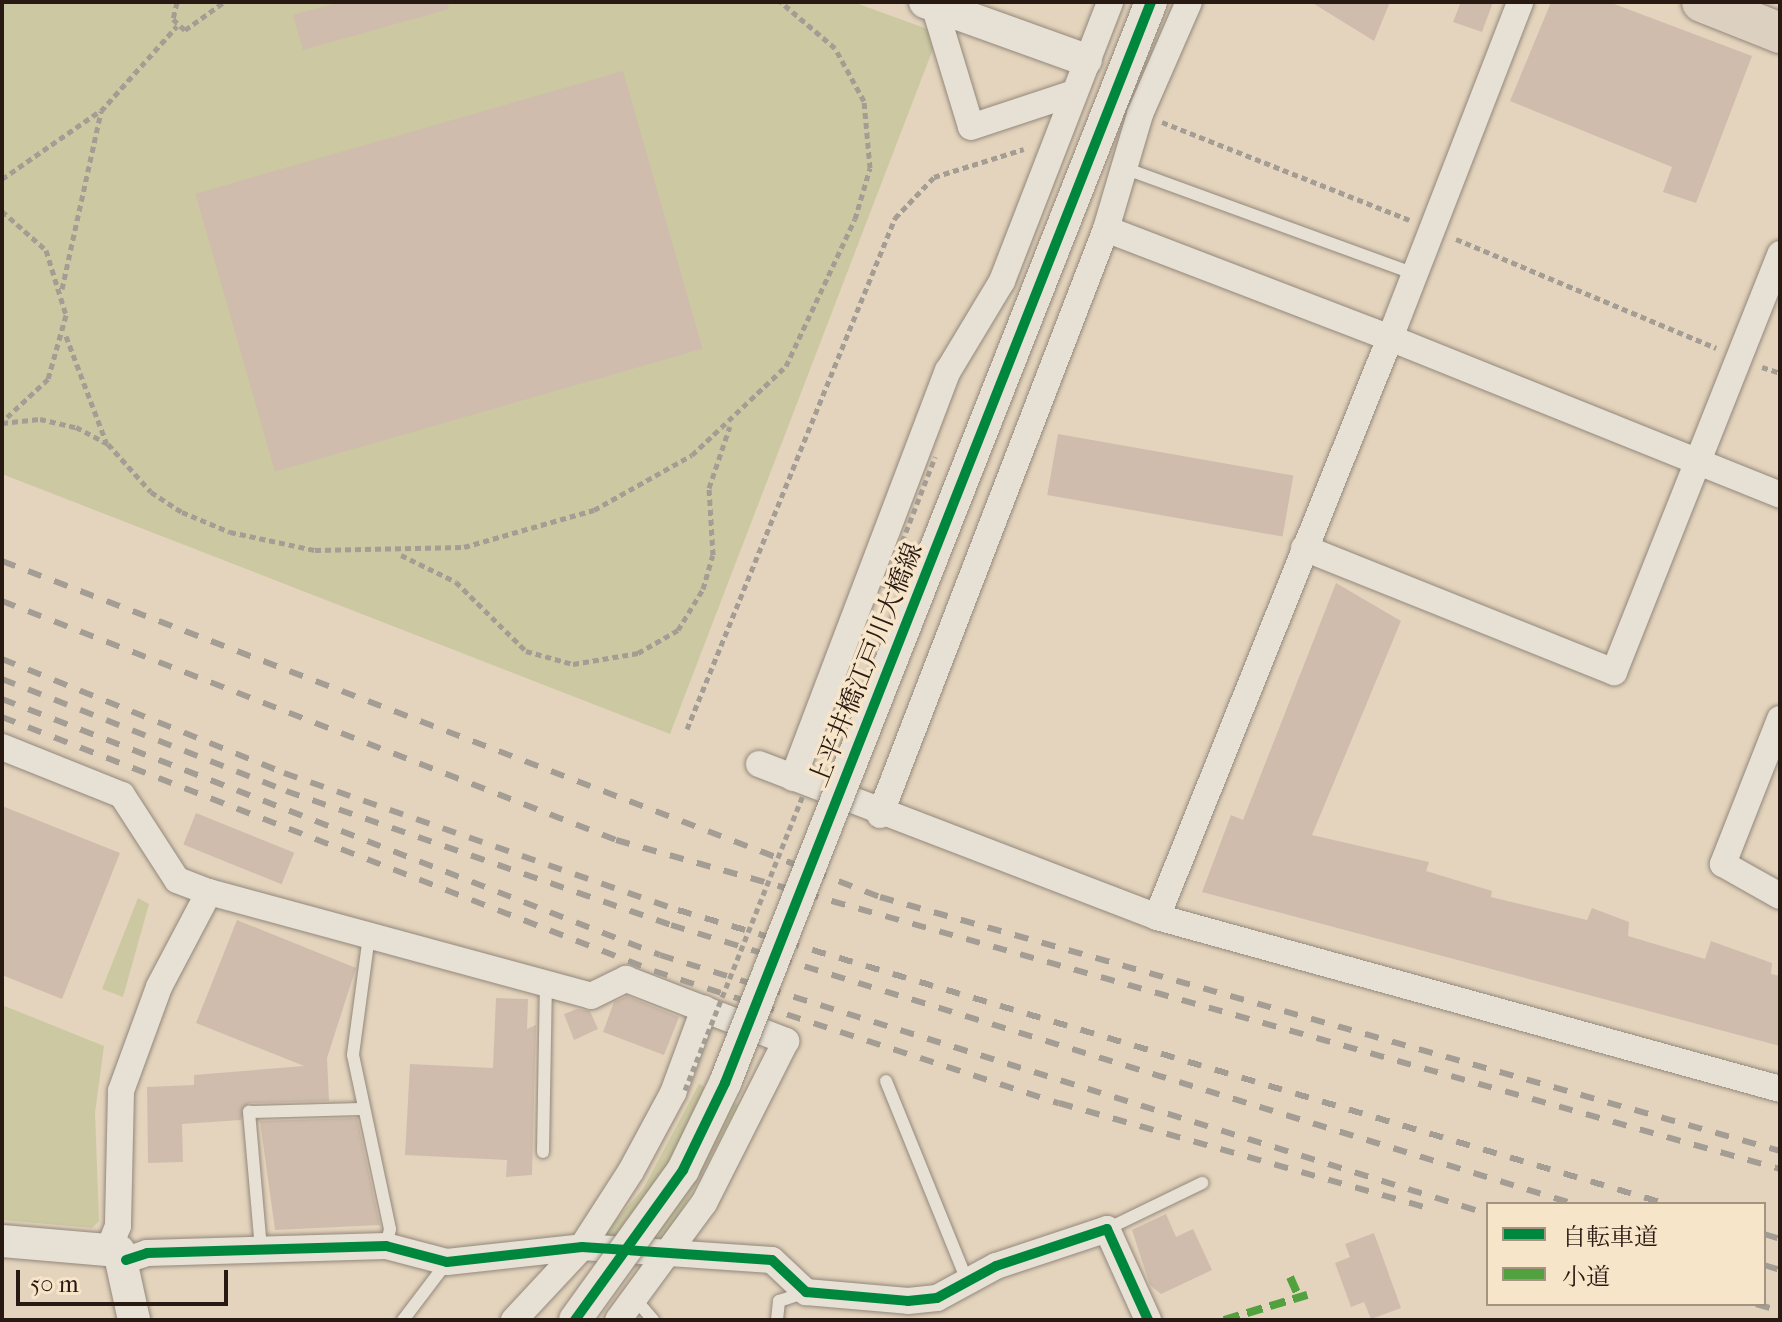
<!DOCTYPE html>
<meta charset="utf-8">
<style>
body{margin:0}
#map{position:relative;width:1782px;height:1322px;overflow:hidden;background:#e4d4bd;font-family:"IM FELL French Canon","Noto Serif JP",serif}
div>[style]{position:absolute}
.green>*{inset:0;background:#ccc8a2}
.building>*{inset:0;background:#d0bcac;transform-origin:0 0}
.path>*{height:5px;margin-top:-2.5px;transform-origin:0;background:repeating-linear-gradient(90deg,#a49d94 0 6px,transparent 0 10px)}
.roads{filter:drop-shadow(0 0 2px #93887b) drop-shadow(0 0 2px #93887b)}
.service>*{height:12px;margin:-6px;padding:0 6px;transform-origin:6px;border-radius:6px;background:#e7e0d5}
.minor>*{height:26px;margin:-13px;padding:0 13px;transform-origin:13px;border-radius:13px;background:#e7e0d5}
.tertiary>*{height:32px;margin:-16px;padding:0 16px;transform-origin:16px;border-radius:16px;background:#e7e0d5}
.primary>*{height:40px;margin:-20px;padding:0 20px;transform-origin:20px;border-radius:20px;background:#dcd1c0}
.rail>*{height:6px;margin-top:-3px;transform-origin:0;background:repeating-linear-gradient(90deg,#a49d94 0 14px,transparent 0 28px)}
.path-bridge>*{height:5px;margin-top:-2.5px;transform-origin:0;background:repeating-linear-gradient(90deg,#a49d94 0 6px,transparent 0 10px)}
.bridges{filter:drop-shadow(0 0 2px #93887b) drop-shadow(0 0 2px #93887b)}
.tertiary-bridge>*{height:32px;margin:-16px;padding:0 16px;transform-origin:16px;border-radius:16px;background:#e7e0d5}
.quiet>*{height:8px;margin-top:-4px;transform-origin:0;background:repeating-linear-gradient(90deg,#51a13f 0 16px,transparent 0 24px)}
.cycleway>*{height:10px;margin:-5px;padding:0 5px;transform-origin:5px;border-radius:5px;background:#00873e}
span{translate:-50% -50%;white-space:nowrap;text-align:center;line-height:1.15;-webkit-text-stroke:7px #f7e5ca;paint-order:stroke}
.street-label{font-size:26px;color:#291913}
.frame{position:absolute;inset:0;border:4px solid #291913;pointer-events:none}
.legend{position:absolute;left:1486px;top:1202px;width:280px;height:104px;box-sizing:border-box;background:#f7e5ca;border:2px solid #a59381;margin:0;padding:10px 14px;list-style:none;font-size:24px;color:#291913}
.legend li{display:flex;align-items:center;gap:16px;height:40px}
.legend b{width:40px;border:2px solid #a59381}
.scale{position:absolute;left:16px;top:1270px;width:212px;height:36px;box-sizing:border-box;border:4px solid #291913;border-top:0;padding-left:10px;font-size:24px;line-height:28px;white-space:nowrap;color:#291913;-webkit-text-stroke:6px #f7e5ca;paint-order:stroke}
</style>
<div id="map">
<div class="green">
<i style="clip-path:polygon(2px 2px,853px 2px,930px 30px,933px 49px,670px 734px,2px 474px)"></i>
<i style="clip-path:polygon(138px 898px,149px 904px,123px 997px,102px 989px)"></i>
<i style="clip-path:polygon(2px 1005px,104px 1046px,95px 1113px,99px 1221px,92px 1228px,2px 1220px)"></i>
<i style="clip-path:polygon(699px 1084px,738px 1105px,661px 1250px,593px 1246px,643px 1189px)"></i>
</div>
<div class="building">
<i style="clip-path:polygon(341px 2px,448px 2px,449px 9px,303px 50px,293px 15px)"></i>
<i style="clip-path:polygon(1311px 2px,1390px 2px,1374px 41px)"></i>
<i style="clip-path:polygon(1461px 2px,1493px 2px,1482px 32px,1453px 22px)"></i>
<i style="clip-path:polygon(1551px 2px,1609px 2px,1752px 56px,1696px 203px,1663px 192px,1672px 167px,1510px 101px)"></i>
<i style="left:623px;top:71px;width:289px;height:445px;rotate:74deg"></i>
<i style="left:1058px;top:434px;width:239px;height:62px;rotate:10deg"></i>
<i style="clip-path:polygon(1336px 583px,1401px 621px,1312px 835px,1429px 862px,1426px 871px,1492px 891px,1491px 897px,1587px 920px,1592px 908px,1629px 922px,1628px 936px,1705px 959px,1711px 941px,1772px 963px,1771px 974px,1780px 976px,1780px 1046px,1202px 892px,1231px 815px,1243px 820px)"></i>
<i style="clip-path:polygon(2px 806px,120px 853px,62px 999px,2px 975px)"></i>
<i style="left:196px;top:813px;width:106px;height:34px;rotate:22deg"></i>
<i style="clip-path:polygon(237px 920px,356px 968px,327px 1058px,329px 1101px,249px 1103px,241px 1120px,182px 1124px,183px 1162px,148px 1163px,147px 1087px,194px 1085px,194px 1075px,304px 1066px,196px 1023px)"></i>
<i style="clip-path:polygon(627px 996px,679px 1017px,664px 1055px,603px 1032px,614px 1002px)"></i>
<i style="clip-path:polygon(496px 998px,528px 999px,527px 1029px,536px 1025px,532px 1175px,506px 1177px,507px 1160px,405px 1155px,410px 1064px,493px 1068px)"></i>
<i style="clip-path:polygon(577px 1009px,590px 1011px,598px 1029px,574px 1040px,564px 1014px)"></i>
<i style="clip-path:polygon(357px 1118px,380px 1225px,275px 1230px,260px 1121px)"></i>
<i style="clip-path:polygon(1166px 1214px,1176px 1237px,1193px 1229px,1212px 1270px,1161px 1294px,1150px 1285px,1132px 1230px)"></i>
<i style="clip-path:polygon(1374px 1233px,1401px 1308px,1371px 1319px,1364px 1302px,1351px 1307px,1335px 1263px,1350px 1257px,1345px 1244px)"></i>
</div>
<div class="path">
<i style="left:177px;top:2px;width:17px;rotate:103deg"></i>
<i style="left:173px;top:19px;width:16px;rotate:43deg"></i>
<i style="left:185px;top:30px;width:48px;rotate:-35.7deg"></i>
<i style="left:1162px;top:122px;width:266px;rotate:21.6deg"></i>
<i style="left:2px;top:179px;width:119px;rotate:-34.8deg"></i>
<i style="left:2px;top:211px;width:59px;rotate:41.6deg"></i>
<i style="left:46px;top:250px;width:68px;rotate:72.9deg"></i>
<i style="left:66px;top:315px;width:66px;rotate:105.7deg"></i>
<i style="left:48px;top:379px;width:62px;rotate:137deg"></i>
<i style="left:1456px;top:239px;width:282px;rotate:22.7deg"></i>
<i style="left:62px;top:289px;width:182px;rotate:-77.6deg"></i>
<i style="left:101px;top:111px;width:114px;rotate:-48.2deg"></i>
<i style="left:66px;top:336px;width:113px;rotate:69.3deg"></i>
<i style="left:1762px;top:367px;width:19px;rotate:18deg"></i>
<i style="left:2px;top:423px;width:38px;rotate:-6deg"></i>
<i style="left:40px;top:419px;width:37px;rotate:13deg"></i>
<i style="left:76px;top:427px;width:36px;rotate:28deg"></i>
<i style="left:108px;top:444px;width:64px;rotate:48.1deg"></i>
<i style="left:151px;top:492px;width:37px;rotate:33deg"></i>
<i style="left:182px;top:512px;width:52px;rotate:22.6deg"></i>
<i style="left:230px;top:532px;width:87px;rotate:12deg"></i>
<i style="left:315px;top:550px;width:149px;rotate:-1.2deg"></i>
<i style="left:464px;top:547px;width:135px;rotate:-15.9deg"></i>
<i style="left:594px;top:510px;width:112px;rotate:-29.3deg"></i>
<i style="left:692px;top:455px;width:129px;rotate:-43.4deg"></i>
<i style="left:786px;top:366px;width:162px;rotate:-64.9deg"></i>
<i style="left:855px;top:219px;width:53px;rotate:-73.6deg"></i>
<i style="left:870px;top:168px;width:67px;rotate:-95.1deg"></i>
<i style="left:864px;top:101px;width:60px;rotate:-118.7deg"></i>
<i style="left:835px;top:48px;width:71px;rotate:-139.6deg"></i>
<i style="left:401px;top:555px;width:61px;rotate:26.1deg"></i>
<i style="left:456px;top:582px;width:98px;rotate:44.6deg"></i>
<i style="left:526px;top:651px;width:49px;rotate:15.5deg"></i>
<i style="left:573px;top:664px;width:66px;rotate:-9.6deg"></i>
<i style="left:638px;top:653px;width:46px;rotate:-29.9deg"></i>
<i style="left:678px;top:630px;width:48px;rotate:-58.6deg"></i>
<i style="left:703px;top:589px;width:35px;rotate:-74deg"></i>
<i style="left:713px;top:555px;width:67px;rotate:-93.4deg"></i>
<i style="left:709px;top:488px;width:65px;rotate:-71.3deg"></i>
<i style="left:687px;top:729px;width:552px;rotate:-67.85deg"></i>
<i style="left:895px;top:218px;width:57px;rotate:-46.4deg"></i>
<i style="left:934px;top:177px;width:94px;rotate:-17.3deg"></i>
</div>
<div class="roads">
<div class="service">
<i style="left:1124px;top:168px;width:310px;rotate:20deg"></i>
<i style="left:369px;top:936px;width:120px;rotate:97.7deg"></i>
<i style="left:353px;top:1055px;width:178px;rotate:78deg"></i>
<i style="left:390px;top:1229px;width:17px;rotate:103deg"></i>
<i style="left:886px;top:1081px;width:215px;rotate:67.9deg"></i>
<i style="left:543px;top:1152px;width:169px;rotate:-89deg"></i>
<i style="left:1107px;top:1229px;width:106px;rotate:-25.8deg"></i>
<i style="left:261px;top:1249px;width:138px;rotate:-95deg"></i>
<i style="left:249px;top:1112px;width:115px;rotate:-1.5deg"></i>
<i style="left:635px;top:1299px;width:28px;rotate:49deg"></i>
<i style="left:403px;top:1320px;width:73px;rotate:-52.8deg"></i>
<i style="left:777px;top:1320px;width:19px;rotate:-84deg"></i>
<i style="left:779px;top:1301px;width:28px;rotate:-18deg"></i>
</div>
<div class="minor">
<i style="left:934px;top:5px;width:127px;rotate:73.1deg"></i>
<i style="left:971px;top:127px;width:105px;rotate:-18.3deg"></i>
<i style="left:1106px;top:229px;width:304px;rotate:21deg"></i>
<i style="left:1390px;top:338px;width:360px;rotate:-68.8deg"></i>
<i style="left:1304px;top:548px;width:334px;rotate:21.8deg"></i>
<i style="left:1614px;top:672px;width:450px;rotate:-68.3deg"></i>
<i style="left:1780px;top:719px;width:156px;rotate:111.5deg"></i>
<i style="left:1723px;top:864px;width:65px;rotate:29.3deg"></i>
<i style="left:2px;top:747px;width:129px;rotate:21.8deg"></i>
<i style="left:122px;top:795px;width:101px;rotate:57.1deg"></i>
<i style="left:177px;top:880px;width:34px;rotate:21deg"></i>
<i style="left:209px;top:892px;width:107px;rotate:117.8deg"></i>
<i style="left:159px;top:987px;width:111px;rotate:110.1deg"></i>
<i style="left:121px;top:1091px;width:135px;rotate:91.3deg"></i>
<i style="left:118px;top:1226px;width:24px;rotate:112deg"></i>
<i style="left:759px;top:764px;width:426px;rotate:21deg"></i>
<i style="left:1157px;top:917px;width:646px;rotate:15.43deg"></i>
<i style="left:793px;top:778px;width:436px;rotate:-69.2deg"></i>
<i style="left:948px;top:371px;width:105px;rotate:-59deg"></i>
<i style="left:1002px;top:281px;width:299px;rotate:-68.8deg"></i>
<i style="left:880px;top:815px;width:628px;rotate:-68.91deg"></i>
<i style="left:1106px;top:229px;width:120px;rotate:-73.5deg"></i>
<i style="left:1140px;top:114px;width:122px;rotate:-66.4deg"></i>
<i style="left:209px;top:892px;width:396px;rotate:15.2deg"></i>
<i style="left:591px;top:996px;width:39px;rotate:-26deg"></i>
<i style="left:626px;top:979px;width:172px;rotate:21.2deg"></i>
<i style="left:786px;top:1041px;width:182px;rotate:116.8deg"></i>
<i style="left:704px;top:1203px;width:145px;rotate:126.3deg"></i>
<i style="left:1157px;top:917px;width:624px;rotate:-68.08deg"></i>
<i style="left:1390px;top:338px;width:420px;rotate:21.9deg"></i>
<i style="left:126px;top:1260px;width:22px;rotate:-18deg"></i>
<i style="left:147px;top:1253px;width:239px;rotate:-1.7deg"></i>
<i style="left:386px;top:1246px;width:63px;rotate:14.7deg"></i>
<i style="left:447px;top:1262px;width:136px;rotate:-6.3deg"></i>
<i style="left:582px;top:1247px;width:190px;rotate:3.9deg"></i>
<i style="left:772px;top:1260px;width:47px;rotate:43.3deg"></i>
<i style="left:806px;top:1292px;width:102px;rotate:5deg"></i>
<i style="left:908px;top:1301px;width:29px;rotate:-6deg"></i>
<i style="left:937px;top:1298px;width:67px;rotate:-28.5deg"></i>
<i style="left:996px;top:1266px;width:117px;rotate:-18.4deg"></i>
<i style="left:1107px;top:1229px;width:100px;rotate:65.7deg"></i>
<i style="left:514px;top:1320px;width:100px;rotate:-47deg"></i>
<i style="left:582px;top:1247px;width:90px;rotate:-57.2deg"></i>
<i style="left:631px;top:1171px;width:89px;rotate:-61.7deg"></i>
<i style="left:673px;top:1093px;width:90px;rotate:-69.7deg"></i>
</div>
<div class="tertiary">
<i style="left:925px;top:2px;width:171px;rotate:19.8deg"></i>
<i style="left:2px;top:1241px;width:117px;rotate:4.9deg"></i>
<i style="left:119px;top:1251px;width:71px;rotate:77.7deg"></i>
</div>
<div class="primary">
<i style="left:1702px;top:2px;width:84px;rotate:21.7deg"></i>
</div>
</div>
<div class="rail">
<i style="left:2px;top:561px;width:940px;rotate:20.94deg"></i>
<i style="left:880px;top:897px;width:935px;rotate:15.76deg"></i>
<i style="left:2px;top:601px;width:659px;rotate:21.27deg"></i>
<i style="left:616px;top:840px;width:1210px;rotate:15.78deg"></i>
<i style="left:2px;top:659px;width:304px;rotate:22deg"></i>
<i style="left:284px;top:773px;width:417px;rotate:19.2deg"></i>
<i style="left:678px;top:910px;width:1032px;rotate:16.56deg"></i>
<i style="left:2px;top:679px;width:305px;rotate:21.5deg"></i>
<i style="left:286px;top:791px;width:408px;rotate:19.2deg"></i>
<i style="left:671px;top:925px;width:945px;rotate:17.17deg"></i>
<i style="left:2px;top:699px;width:706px;rotate:21.26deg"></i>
<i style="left:660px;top:955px;width:868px;rotate:17.37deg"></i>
<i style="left:2px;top:717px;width:700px;rotate:21.28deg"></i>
<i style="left:654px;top:971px;width:426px;rotate:18.1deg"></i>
<i style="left:1059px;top:1103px;width:383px;rotate:15.9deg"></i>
<i style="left:1764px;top:1234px;width:17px;rotate:17deg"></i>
<i style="left:1764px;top:1265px;width:17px;rotate:17deg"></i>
<i style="left:1756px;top:1304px;width:25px;rotate:16deg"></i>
</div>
<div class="path-bridge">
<i style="left:884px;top:588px;width:141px;rotate:-68.7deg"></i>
<i style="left:685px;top:1090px;width:318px;rotate:-68.2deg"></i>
</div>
<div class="bridges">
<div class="tertiary-bridge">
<i style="left:575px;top:1320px;width:185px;rotate:-54.2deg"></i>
<i style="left:683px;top:1170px;width:97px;rotate:-64.2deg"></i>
<i style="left:725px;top:1083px;width:1162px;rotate:-68.49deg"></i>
</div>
</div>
<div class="quiet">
<i style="left:1290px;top:1277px;width:22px;rotate:66deg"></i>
<i style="left:1224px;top:1320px;width:87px;rotate:-16.8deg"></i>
</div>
<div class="cycleway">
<i style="left:126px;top:1260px;width:22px;rotate:-18deg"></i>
<i style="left:147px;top:1253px;width:239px;rotate:-1.7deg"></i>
<i style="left:386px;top:1246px;width:63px;rotate:14.7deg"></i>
<i style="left:447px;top:1262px;width:136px;rotate:-6.3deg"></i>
<i style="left:582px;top:1247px;width:190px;rotate:3.9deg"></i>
<i style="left:772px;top:1260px;width:47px;rotate:43.3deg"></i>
<i style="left:806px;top:1292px;width:102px;rotate:5deg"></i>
<i style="left:908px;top:1301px;width:29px;rotate:-6deg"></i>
<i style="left:937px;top:1298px;width:67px;rotate:-28.5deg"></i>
<i style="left:996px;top:1266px;width:117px;rotate:-18.4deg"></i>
<i style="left:1107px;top:1229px;width:100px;rotate:65.7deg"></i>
<i style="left:575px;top:1320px;width:185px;rotate:-54.2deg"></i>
<i style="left:683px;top:1170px;width:97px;rotate:-64.2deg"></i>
<i style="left:725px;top:1083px;width:1162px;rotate:-68.49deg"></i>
</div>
<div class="street-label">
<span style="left:866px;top:665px;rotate:-68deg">上平井橋江戸川大橋線</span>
</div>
<div class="frame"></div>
<ul class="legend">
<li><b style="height:10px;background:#00873e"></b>自転車道</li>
<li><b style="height:10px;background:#51a13f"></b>小道</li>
</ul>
<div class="scale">50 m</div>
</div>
